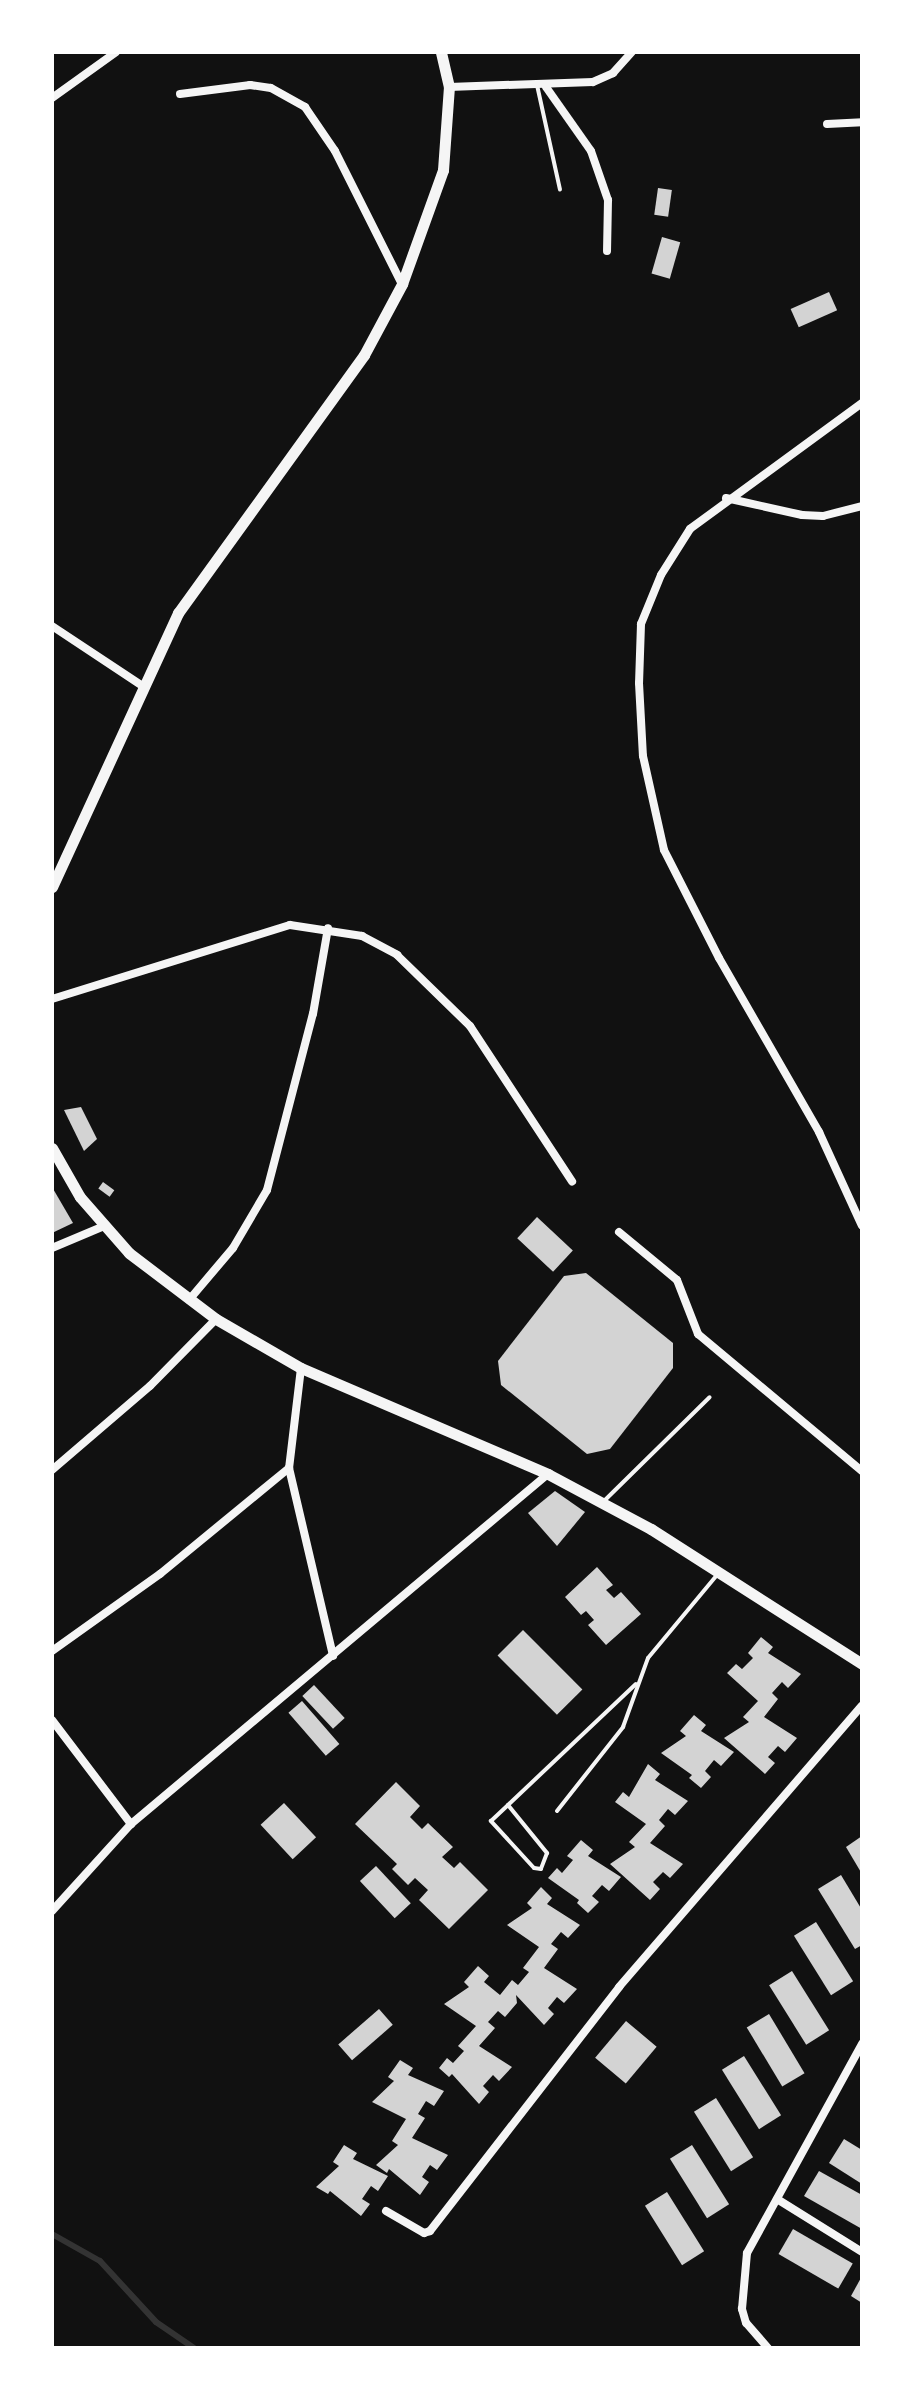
<!DOCTYPE html>
<style>
body{margin:0}
#map{position:relative;width:914px;height:2400px;overflow:hidden;background:#111;font-family:"Sofia Sans Condensed",sans-serif}
div>[style]{position:absolute}
.stream>*{height:6px;margin:-3px;padding:0 3px;transform-origin:3px;border-radius:3px;background:#333}
.building>*{inset:0;background:#d3d3d3;transform-origin:0 0}
.service>*{height:4px;margin:-2px;padding:0 2px;transform-origin:2px;border-radius:2px;background:#f5f5f5}
.minor>*{height:8px;margin:-4px;padding:0 4px;transform-origin:4px;border-radius:4px;background:#f5f5f5}
.secondary>*{height:11px;margin:-5.5px;padding:0 5.5px;transform-origin:5.5px;border-radius:5.5px;background:#f5f5f5}
span{translate:-50% -50%;white-space:nowrap;text-align:center;line-height:1.15;-webkit-text-stroke:6px #fff;paint-order:stroke}
.frame{position:absolute;inset:0;border:54px solid #fff;pointer-events:none}
</style>
<div id="map">
<div class="stream">
<i style="left:52px;top:2234px;width:55px;rotate:29.4deg"></i>
<i style="left:100px;top:2261px;width:83px;rotate:47.4deg"></i>
<i style="left:156px;top:2322px;width:46px;rotate:34.4deg"></i>
</div>
<div class="building">
<i style="left:658px;top:188px;width:14px;height:27px;rotate:8deg"></i>
<i style="left:662px;top:237px;width:19px;height:38px;rotate:16deg"></i>
<i style="left:829px;top:292px;width:20px;height:42px;rotate:66deg"></i>
<i style="clip-path:polygon(81px 1107px,97px 1139px,84px 1151px,64px 1110px)"></i>
<i style="left:103px;top:1182px;width:14px;height:8px;rotate:36deg"></i>
<i style="clip-path:polygon(52px 1187px,73px 1223px,52px 1233px)"></i>
<i style="left:537px;top:1217px;width:49px;height:29px;rotate:43deg"></i>
<i style="clip-path:polygon(586px 1273px,673px 1343px,673px 1368px,610px 1449px,587px 1454px,501px 1385px,498px 1361px,564px 1276px)"></i>
<i style="clip-path:polygon(555px 1491px,585px 1512px,557px 1546px,528px 1513px)"></i>
<i style="clip-path:polygon(597px 1567px,613px 1585px,606px 1590px,614px 1598px,621px 1592px,641px 1614px,606px 1645px,588px 1625px,594px 1620px,586px 1611px,581px 1615px,565px 1597px)"></i>
<i style="left:523px;top:1630px;width:84px;height:36px;rotate:45deg"></i>
<i style="clip-path:polygon(761px 1637px,773px 1647px,768px 1653px,801px 1674px,788px 1688px,782px 1682px,772px 1693px,778px 1699px,764px 1717px,797px 1738px,785px 1752px,778px 1746px,768px 1757px,775px 1763px,765px 1774px,724px 1738px,749px 1722px,743px 1717px,758px 1701px,727px 1673px,736px 1664px,742px 1669px,753px 1658px,748px 1653px)"></i>
<i style="left:314px;top:1685px;width:45px;height:16px;rotate:47deg"></i>
<i style="left:302px;top:1701px;width:57px;height:18px;rotate:49deg"></i>
<i style="clip-path:polygon(694px 1715px,706px 1725px,701px 1731px,734px 1752px,721px 1766px,714px 1760px,705px 1771px,711px 1777px,701px 1788px,689px 1778px,692px 1775px,661px 1753px,686px 1736px,680px 1731px)"></i>
<i style="clip-path:polygon(648px 1764px,660px 1774px,655px 1780px,688px 1801px,675px 1815px,668px 1809px,659px 1820px,665px 1826px,650px 1843px,683px 1864px,670px 1878px,663px 1872px,653px 1882px,660px 1889px,650px 1900px,610px 1864px,635px 1847px,629px 1842px,646px 1824px,615px 1802px,623px 1792px,629px 1797px)"></i>
<i style="clip-path:polygon(396px 1782px,420px 1806px,410px 1817px,422px 1829px,428px 1823px,453px 1847px,442px 1857px,454px 1868px,460px 1862px,488px 1890px,449px 1929px,419px 1900px,428px 1890px,415px 1878px,408px 1885px,392px 1869px,397px 1864px,355px 1824px)"></i>
<i style="left:284px;top:1803px;width:47px;height:32px;rotate:47deg"></i>
<i style="clip-path:polygon(862px 1836px,862px 1874px,846px 1847px)"></i>
<i style="clip-path:polygon(581px 1840px,593px 1850px,588px 1856px,621px 1877px,609px 1891px,602px 1885px,592px 1896px,599px 1902px,588px 1913px,577px 1903px,579px 1900px,548px 1878px,557px 1868px,562px 1873px,573px 1860px,567px 1856px)"></i>
<i style="left:376px;top:1866px;width:51px;height:22px;rotate:47deg"></i>
<i style="clip-path:polygon(841px 1875px,862px 1910px,862px 1945px,855px 1949px,818px 1889px)"></i>
<i style="clip-path:polygon(541px 1887px,552px 1898px,547px 1904px,580px 1925px,568px 1938px,561px 1932px,551px 1944px,558px 1949px,544px 1968px,577px 1989px,564px 2003px,557px 1997px,548px 2008px,554px 2014px,544px 2025px,516px 1995px,517px 2003px,505px 2017px,498px 2011px,488px 2022px,495px 2028px,479px 2046px,512px 2067px,499px 2081px,493px 2075px,483px 2086px,489px 2092px,479px 2104px,452px 2074px,449px 2077px,439px 2068px,447px 2058px,453px 2063px,464px 2051px,458px 2046px,476px 2026px,444px 2004px,469px 1987px,464px 1982px,478px 1966px,489px 1976px,484px 1982px,500px 1995px,512px 1980px,518px 1985px,529px 1972px,523px 1968px,539px 1947px,507px 1925px,532px 1908px,527px 1903px)"></i>
<i style="left:816px;top:1922px;width:70px;height:26px;rotate:58deg"></i>
<i style="left:792px;top:1971px;width:70px;height:27px;rotate:58deg"></i>
<i style="left:379px;top:2009px;width:21px;height:54px;rotate:49deg"></i>
<i style="left:769px;top:2014px;width:69px;height:26px;rotate:59deg"></i>
<i style="left:626px;top:2021px;width:40px;height:48px;rotate:40deg"></i>
<i style="left:744px;top:2056px;width:70px;height:26px;rotate:58deg"></i>
<i style="clip-path:polygon(400px 2060px,413px 2068px,408px 2075px,444px 2091px,434px 2106px,426px 2101px,418px 2114px,425px 2118px,412px 2138px,448px 2155px,437px 2170px,430px 2165px,422px 2177px,429px 2182px,420px 2195px,389px 2169px,387px 2173px,376px 2165px,398px 2145px,392px 2141px,406px 2119px,372px 2102px,394px 2081px,388px 2077px)"></i>
<i style="left:716px;top:2098px;width:70px;height:26px;rotate:58deg"></i>
<i style="clip-path:polygon(844px 2139px,862px 2150px,862px 2184px,829px 2163px)"></i>
<i style="clip-path:polygon(344px 2145px,357px 2153px,353px 2159px,388px 2176px,378px 2191px,371px 2186px,362px 2199px,370px 2204px,361px 2216px,330px 2191px,328px 2194px,316px 2187px,339px 2166px,333px 2162px)"></i>
<i style="left:692px;top:2145px;width:70px;height:26px;rotate:58deg"></i>
<i style="clip-path:polygon(819px 2171px,862px 2195px,862px 2229px,804px 2196px)"></i>
<i style="left:667px;top:2192px;width:70px;height:26px;rotate:58deg"></i>
<i style="left:793px;top:2229px;width:69px;height:29px;rotate:30deg"></i>
<i style="clip-path:polygon(862px 2276px,862px 2303px,851px 2296px)"></i>
</div>
<div class="service">
<i style="left:537px;top:85px;width:107px;rotate:77.6deg"></i>
<i style="left:604px;top:1501px;width:148px;rotate:-44.5deg"></i>
<i style="left:508px;top:1805px;width:62px;rotate:50.9deg"></i>
<i style="left:547px;top:1853px;width:17px;rotate:111deg"></i>
<i style="left:541px;top:1869px;width:7px;rotate:-172deg"></i>
<i style="left:534px;top:1868px;width:64px;rotate:-132.5deg"></i>
<i style="left:491px;top:1821px;width:23px;rotate:-43deg"></i>
<i style="left:508px;top:1805px;width:176px;rotate:-43.4deg"></i>
<i style="left:557px;top:1811px;width:107px;rotate:-51.8deg"></i>
<i style="left:623px;top:1727px;width:73px;rotate:-70.1deg"></i>
<i style="left:648px;top:1658px;width:108px;rotate:-50.3deg"></i>
</div>
<div class="minor">
<i style="left:449px;top:87px;width:144px;rotate:-2deg"></i>
<i style="left:593px;top:82px;width:22px;rotate:-24deg"></i>
<i style="left:613px;top:73px;width:28px;rotate:-48deg"></i>
<i style="left:546px;top:87px;width:78px;rotate:54.9deg"></i>
<i style="left:591px;top:151px;width:52px;rotate:70.9deg"></i>
<i style="left:608px;top:200px;width:51px;rotate:91.1deg"></i>
<i style="left:180px;top:94px;width:71px;rotate:-7.3deg"></i>
<i style="left:250px;top:85px;width:21px;rotate:8deg"></i>
<i style="left:271px;top:88px;width:39px;rotate:29deg"></i>
<i style="left:305px;top:107px;width:53px;rotate:55.7deg"></i>
<i style="left:335px;top:151px;width:149px;rotate:63.3deg"></i>
<i style="left:52px;top:98px;width:79px;rotate:-35.7deg"></i>
<i style="left:827px;top:124px;width:35px;rotate:-3deg"></i>
<i style="left:862px;top:403px;width:213px;rotate:143.8deg"></i>
<i style="left:690px;top:529px;width:54px;rotate:122.2deg"></i>
<i style="left:661px;top:575px;width:53px;rotate:112.2deg"></i>
<i style="left:641px;top:624px;width:59px;rotate:91.9deg"></i>
<i style="left:639px;top:683px;width:73px;rotate:86.9deg"></i>
<i style="left:643px;top:756px;width:96px;rotate:77.4deg"></i>
<i style="left:664px;top:850px;width:121px;rotate:63deg"></i>
<i style="left:719px;top:958px;width:201px;rotate:60.1deg"></i>
<i style="left:819px;top:1132px;width:103px;rotate:65.4deg"></i>
<i style="left:726px;top:498px;width:78px;rotate:12.6deg"></i>
<i style="left:802px;top:515px;width:21px;rotate:3deg"></i>
<i style="left:823px;top:516px;width:40px;rotate:-14.4deg"></i>
<i style="left:52px;top:626px;width:107px;rotate:33.5deg"></i>
<i style="left:52px;top:999px;width:249px;rotate:-17.3deg"></i>
<i style="left:290px;top:925px;width:73px;rotate:8.7deg"></i>
<i style="left:362px;top:936px;width:40px;rotate:28deg"></i>
<i style="left:397px;top:955px;width:102px;rotate:44.2deg"></i>
<i style="left:470px;top:1026px;width:186px;rotate:56.7deg"></i>
<i style="left:619px;top:1232px;width:75px;rotate:39.6deg"></i>
<i style="left:677px;top:1280px;width:58px;rotate:68.7deg"></i>
<i style="left:698px;top:1334px;width:214px;rotate:39.9deg"></i>
<i style="left:52px;top:1248px;width:56px;rotate:-22.9deg"></i>
<i style="left:189px;top:1300px;width:68px;rotate:-49.8deg"></i>
<i style="left:233px;top:1248px;width:67px;rotate:-59.6deg"></i>
<i style="left:267px;top:1190px;width:182px;rotate:-75.4deg"></i>
<i style="left:313px;top:1014px;width:87px;rotate:-80.1deg"></i>
<i style="left:301px;top:1368px;width:101px;rotate:96.8deg"></i>
<i style="left:289px;top:1468px;width:193px;rotate:76.8deg"></i>
<i style="left:52px;top:1470px;width:129px;rotate:-40.6deg"></i>
<i style="left:150px;top:1386px;width:94px;rotate:-45.4deg"></i>
<i style="left:52px;top:1651px;width:133px;rotate:-35.5deg"></i>
<i style="left:160px;top:1574px;width:167px;rotate:-39.4deg"></i>
<i style="left:52px;top:1720px;width:131px;rotate:52.8deg"></i>
<i style="left:52px;top:1911px;width:118px;rotate:-47.8deg"></i>
<i style="left:131px;top:1824px;width:544px;rotate:-40.01deg"></i>
<i style="left:777px;top:2199px;width:100px;rotate:31.9deg"></i>
<i style="left:386px;top:2211px;width:44px;rotate:30.1deg"></i>
<i style="left:424px;top:2233px;width:6px;rotate:-18deg"></i>
<i style="left:430px;top:2231px;width:309px;rotate:-52.2deg"></i>
<i style="left:619px;top:1987px;width:372px;rotate:-49.2deg"></i>
<i style="left:768px;top:2348px;width:33px;rotate:-131deg"></i>
<i style="left:746px;top:2323px;width:15px;rotate:-106deg"></i>
<i style="left:742px;top:2309px;width:56px;rotate:-84.9deg"></i>
<i style="left:747px;top:2253px;width:239px;rotate:-61.2deg"></i>
</div>
<div class="secondary">
<i style="left:52px;top:887px;width:302px;rotate:-65.3deg"></i>
<i style="left:178px;top:613px;width:318px;rotate:-54.2deg"></i>
<i style="left:364px;top:355px;width:81px;rotate:-61.8deg"></i>
<i style="left:402px;top:284px;width:121px;rotate:-70.2deg"></i>
<i style="left:443px;top:170px;width:83px;rotate:-85.9deg"></i>
<i style="left:449px;top:87px;width:36px;rotate:-103deg"></i>
<i style="left:52px;top:1148px;width:56px;rotate:60.3deg"></i>
<i style="left:80px;top:1197px;width:74px;rotate:48.8deg"></i>
<i style="left:129px;top:1253px;width:109px;rotate:37.2deg"></i>
<i style="left:216px;top:1319px;width:98px;rotate:30deg"></i>
<i style="left:301px;top:1368px;width:269px;rotate:23.2deg"></i>
<i style="left:548px;top:1474px;width:117px;rotate:28.1deg"></i>
<i style="left:651px;top:1529px;width:250px;rotate:32.6deg"></i>
</div>
<div class="frame"></div>
</div>
